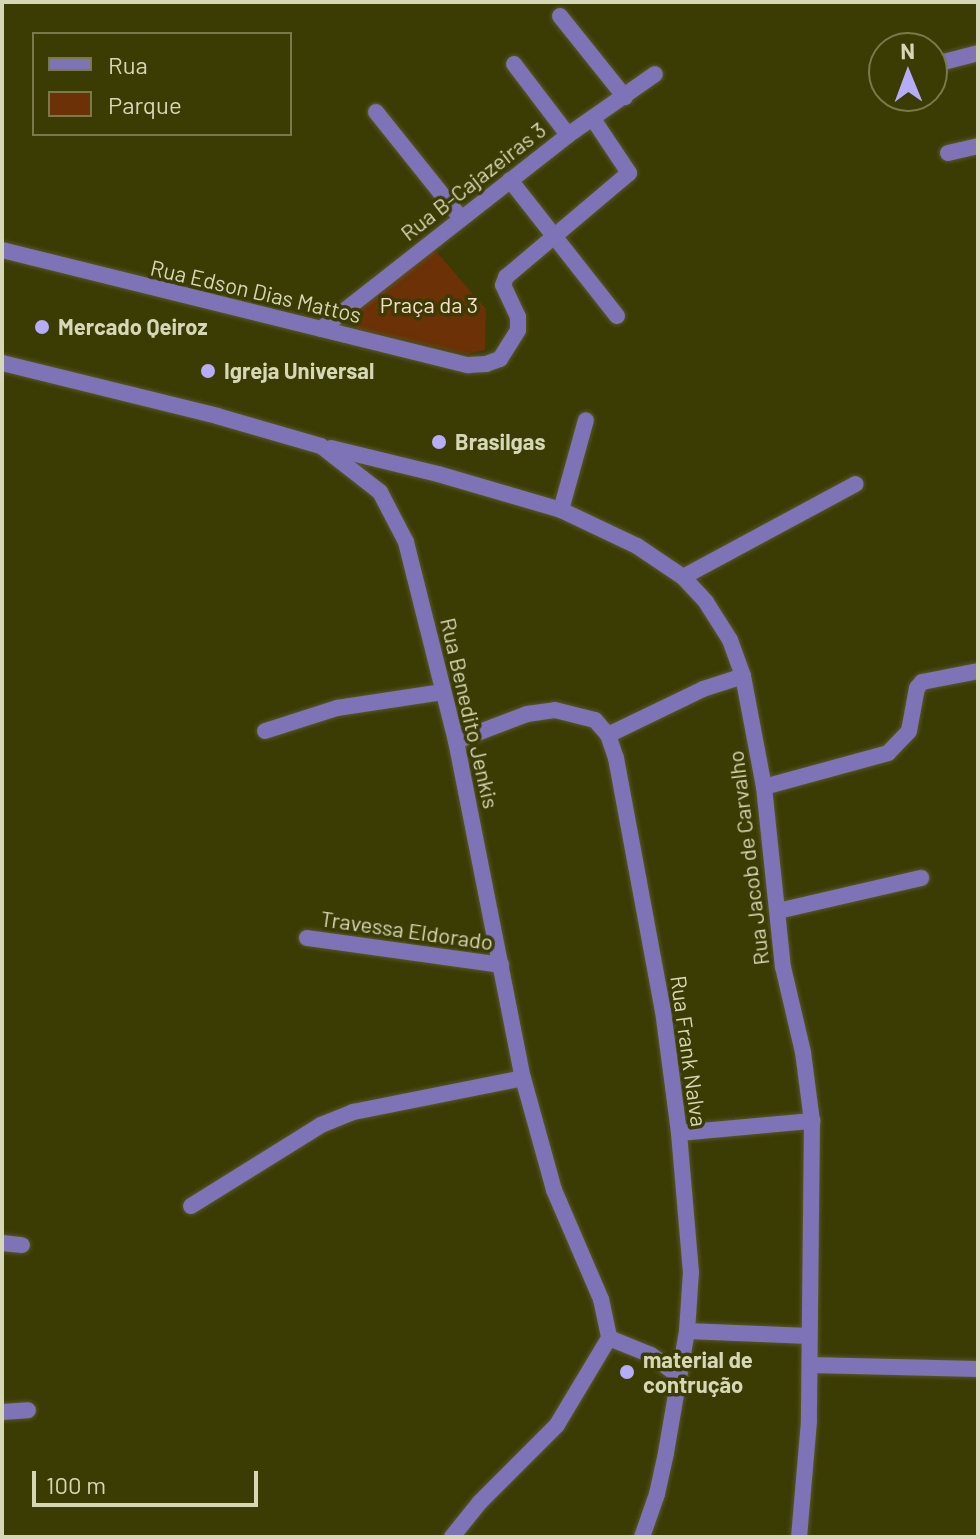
<!DOCTYPE html>
<meta charset="utf-8">
<style>
body{margin:0}
#map{position:relative;width:980px;height:1539px;overflow:hidden;background:#3b3b04;font-family:Barlow,sans-serif}
div>[style]{position:absolute}
.green>*{inset:0;background:#6c3106}
.roads{filter:drop-shadow(0 0 2px #575724) drop-shadow(0 0 2px #575724)}
.street>*{height:16px;margin:-8px;padding:0 8px;transform-origin:8px;border-radius:8px;background:#7d73b6}
.dots>*{width:22px;height:22px;translate:-50% -50%;box-sizing:border-box;border:4px solid #3b3b04;border-radius:50%}
span{translate:-50% -50%;white-space:nowrap;text-align:center;line-height:1.15;-webkit-text-stroke:7px #3b3b04;paint-order:stroke}
.street-label{font-size:22px;color:#d5d7b6}
.park-label{font-size:22px;color:#faddcd}
.poi-label{font-size:22px;color:#d5d7b6;font-weight:700}
.left{translate:0 -50%;text-align:left}
.frame{position:absolute;inset:0;border:4px solid #d5d7b6;pointer-events:none}
.legend{position:absolute;left:32px;top:32px;width:260px;height:104px;box-sizing:border-box;background:#3b3b04;border:2px solid #79794b;margin:0;padding:10px 14px;list-style:none;font-size:24px;color:#d5d7b6}
.legend li{display:flex;align-items:center;gap:16px;height:40px}
.legend b{width:40px;border:2px solid #79794b}
.north{position:absolute;left:868px;top:32px;width:80px;height:80px;box-sizing:border-box;background:#3b3b04;border:2px solid #79794b;border-radius:50%;rotate:359deg;font-size:22px;font-weight:700;line-height:32px;text-align:center;color:#d5d7b6}
.north::after{content:'';display:block;margin:auto;width:28px;height:36px;background:#b6acf8;clip-path:polygon(50% 0,100% 100%,50% 72%,0 100%)}
.scale{position:absolute;left:32px;top:1471px;width:226px;height:36px;box-sizing:border-box;border:4px solid #d5d7b6;border-top:0;padding-left:10px;font-size:24px;line-height:28px;white-space:nowrap;color:#d5d7b6;-webkit-text-stroke:6px #3b3b04;paint-order:stroke}
</style>
<div id="map">
<div class="green">
<i style="clip-path:polygon(435px 250px,486px 309px,485px 350px,467px 354px,355px 328px,349px 317px)"></i>
</div>
<div class="roads">
<div class="street">
<i style="left:560px;top:16px;width:104px;rotate:51.3deg"></i>
<i style="left:514px;top:64px;width:89px;rotate:52.7deg"></i>
<i style="left:932px;top:65px;width:48px;rotate:-14.6deg"></i>
<i style="left:376px;top:112px;width:136px;rotate:51.3deg"></i>
<i style="left:948px;top:153px;width:31px;rotate:-13deg"></i>
<i style="left:510px;top:180px;width:173px;rotate:51.8deg"></i>
<i style="left:2px;top:250px;width:480px;rotate:13.9deg"></i>
<i style="left:468px;top:365px;width:18px;rotate:-3deg"></i>
<i style="left:486px;top:364px;width:15px;rotate:-20deg"></i>
<i style="left:500px;top:359px;width:34px;rotate:-58deg"></i>
<i style="left:518px;top:330px;width:13px;rotate:-90deg"></i>
<i style="left:518px;top:317px;width:35px;rotate:-115deg"></i>
<i style="left:503px;top:285px;width:9px;rotate:-69deg"></i>
<i style="left:506px;top:277px;width:161px;rotate:-40.2deg"></i>
<i style="left:629px;top:173px;width:65px;rotate:-123.7deg"></i>
<i style="left:321px;top:329px;width:314px;rotate:-38.1deg"></i>
<i style="left:568px;top:135px;width:106px;rotate:-35deg"></i>
<i style="left:2px;top:363px;width:221px;rotate:13.8deg"></i>
<i style="left:217px;top:416px;width:108px;rotate:16.1deg"></i>
<i style="left:321px;top:446px;width:75px;rotate:37.9deg"></i>
<i style="left:380px;top:492px;width:56px;rotate:62.5deg"></i>
<i style="left:406px;top:542px;width:205px;rotate:75.9deg"></i>
<i style="left:456px;top:741px;width:344px;rotate:78.8deg"></i>
<i style="left:523px;top:1078px;width:116px;rotate:74.5deg"></i>
<i style="left:554px;top:1190px;width:119px;rotate:66.7deg"></i>
<i style="left:601px;top:1299px;width:40px;rotate:78deg"></i>
<i style="left:609px;top:1338px;width:101px;rotate:120.9deg"></i>
<i style="left:557px;top:1425px;width:109px;rotate:135deg"></i>
<i style="left:480px;top:1502px;width:45px;rotate:128.7deg"></i>
<i style="left:331px;top:448px;width:110px;rotate:13.7deg"></i>
<i style="left:438px;top:474px;width:128px;rotate:16.3deg"></i>
<i style="left:561px;top:510px;width:84px;rotate:25.3deg"></i>
<i style="left:637px;top:546px;width:55px;rotate:34deg"></i>
<i style="left:683px;top:577px;width:34px;rotate:47deg"></i>
<i style="left:706px;top:602px;width:45px;rotate:57.7deg"></i>
<i style="left:730px;top:640px;width:38px;rotate:70deg"></i>
<i style="left:743px;top:676px;width:113px;rotate:79.3deg"></i>
<i style="left:764px;top:787px;width:181px;rotate:84deg"></i>
<i style="left:783px;top:967px;width:87px;rotate:76.8deg"></i>
<i style="left:803px;top:1052px;width:70px;rotate:82.6deg"></i>
<i style="left:812px;top:1121px;width:300px;rotate:90.6deg"></i>
<i style="left:809px;top:1421px;width:116px;rotate:94.9deg"></i>
<i style="left:561px;top:510px;width:93px;rotate:-74.5deg"></i>
<i style="left:683px;top:577px;width:196px;rotate:-28.3deg"></i>
<i style="left:265px;top:731px;width:76px;rotate:-17.7deg"></i>
<i style="left:337px;top:708px;width:107px;rotate:-8.6deg"></i>
<i style="left:608px;top:735px;width:106px;rotate:-25.8deg"></i>
<i style="left:703px;top:689px;width:42px;rotate:-18deg"></i>
<i style="left:456px;top:741px;width:76px;rotate:-20.8deg"></i>
<i style="left:527px;top:714px;width:28px;rotate:-8deg"></i>
<i style="left:555px;top:710px;width:41px;rotate:14deg"></i>
<i style="left:595px;top:720px;width:20px;rotate:49deg"></i>
<i style="left:608px;top:735px;width:24px;rotate:71deg"></i>
<i style="left:616px;top:758px;width:257px;rotate:79.5deg"></i>
<i style="left:663px;top:1011px;width:123px;rotate:82.5deg"></i>
<i style="left:679px;top:1133px;width:140px;rotate:85.1deg"></i>
<i style="left:691px;top:1272px;width:59px;rotate:93.9deg"></i>
<i style="left:687px;top:1331px;width:124px;rotate:99.8deg"></i>
<i style="left:666px;top:1453px;width:42px;rotate:102.4deg"></i>
<i style="left:657px;top:1494px;width:46px;rotate:109.2deg"></i>
<i style="left:764px;top:787px;width:129px;rotate:-15.3deg"></i>
<i style="left:888px;top:753px;width:30px;rotate:-46deg"></i>
<i style="left:909px;top:731px;width:44px;rotate:-79.5deg"></i>
<i style="left:917px;top:688px;width:8px;rotate:-50deg"></i>
<i style="left:922px;top:682px;width:57px;rotate:-11.1deg"></i>
<i style="left:778px;top:911px;width:147px;rotate:-13deg"></i>
<i style="left:307px;top:938px;width:196px;rotate:7.9deg"></i>
<i style="left:679px;top:1133px;width:134px;rotate:-5.2deg"></i>
<i style="left:191px;top:1206px;width:153px;rotate:-31.9deg"></i>
<i style="left:321px;top:1125px;width:35px;rotate:-22deg"></i>
<i style="left:353px;top:1112px;width:173px;rotate:-11.3deg"></i>
<i style="left:2px;top:1243px;width:20px;rotate:6deg"></i>
<i style="left:687px;top:1331px;width:122px;rotate:2.3deg"></i>
<i style="left:609px;top:1338px;width:45px;rotate:22deg"></i>
<i style="left:651px;top:1355px;width:34px;rotate:37deg"></i>
<i style="left:810px;top:1365px;width:168px;rotate:1.4deg"></i>
<i style="left:2px;top:1412px;width:26px;rotate:-4deg"></i>
</div>
</div>
<div class="dots">
<i style="left:42px;top:327px;background:#b6acf8"></i>
<i style="left:208px;top:371px;background:#b6acf8"></i>
<i style="left:439px;top:442px;background:#b6acf8"></i>
<i style="left:627px;top:1372px;background:#b6acf8"></i>
</div>
<div class="street-label">
<span style="left:473px;top:181px;rotate:-38deg">Rua B-Cajazeiras 3</span>
<span style="left:256px;top:291px;rotate:13deg">Rua Edson Dias Mattos</span>
<span style="left:470px;top:713px;rotate:77deg">Rua Benedito Jenkis</span>
<span style="left:748px;top:858px;rotate:-97deg">Rua Jacob de Carvalho</span>
<span style="left:407px;top:930px;rotate:8deg">Travessa Eldorado</span>
<span style="left:689px;top:1051px;rotate:82deg">Rua Frank Nalva</span>
</div>
<div class="park-label">
<span style="left:429px;top:305px">Praça da 3</span>
</div>
<div class="poi-label">
<span class="left" style="left:58px;top:327px">Mercado Qeiroz</span>
<span class="left" style="left:224px;top:371px">Igreja Universal</span>
<span class="left" style="left:455px;top:442px">Brasilgas</span>
<span class="left" style="left:643px;top:1372px">material de<br>contrução</span>
</div>
<div class="frame"></div>
<ul class="legend">
<li><b style="height:10px;background:#7d73b6"></b>Rua</li>
<li><b style="height:22px;background:#6c3106"></b>Parque</li>
</ul>
<div class="north">N</div>
<div class="scale">100 m</div>
</div>
